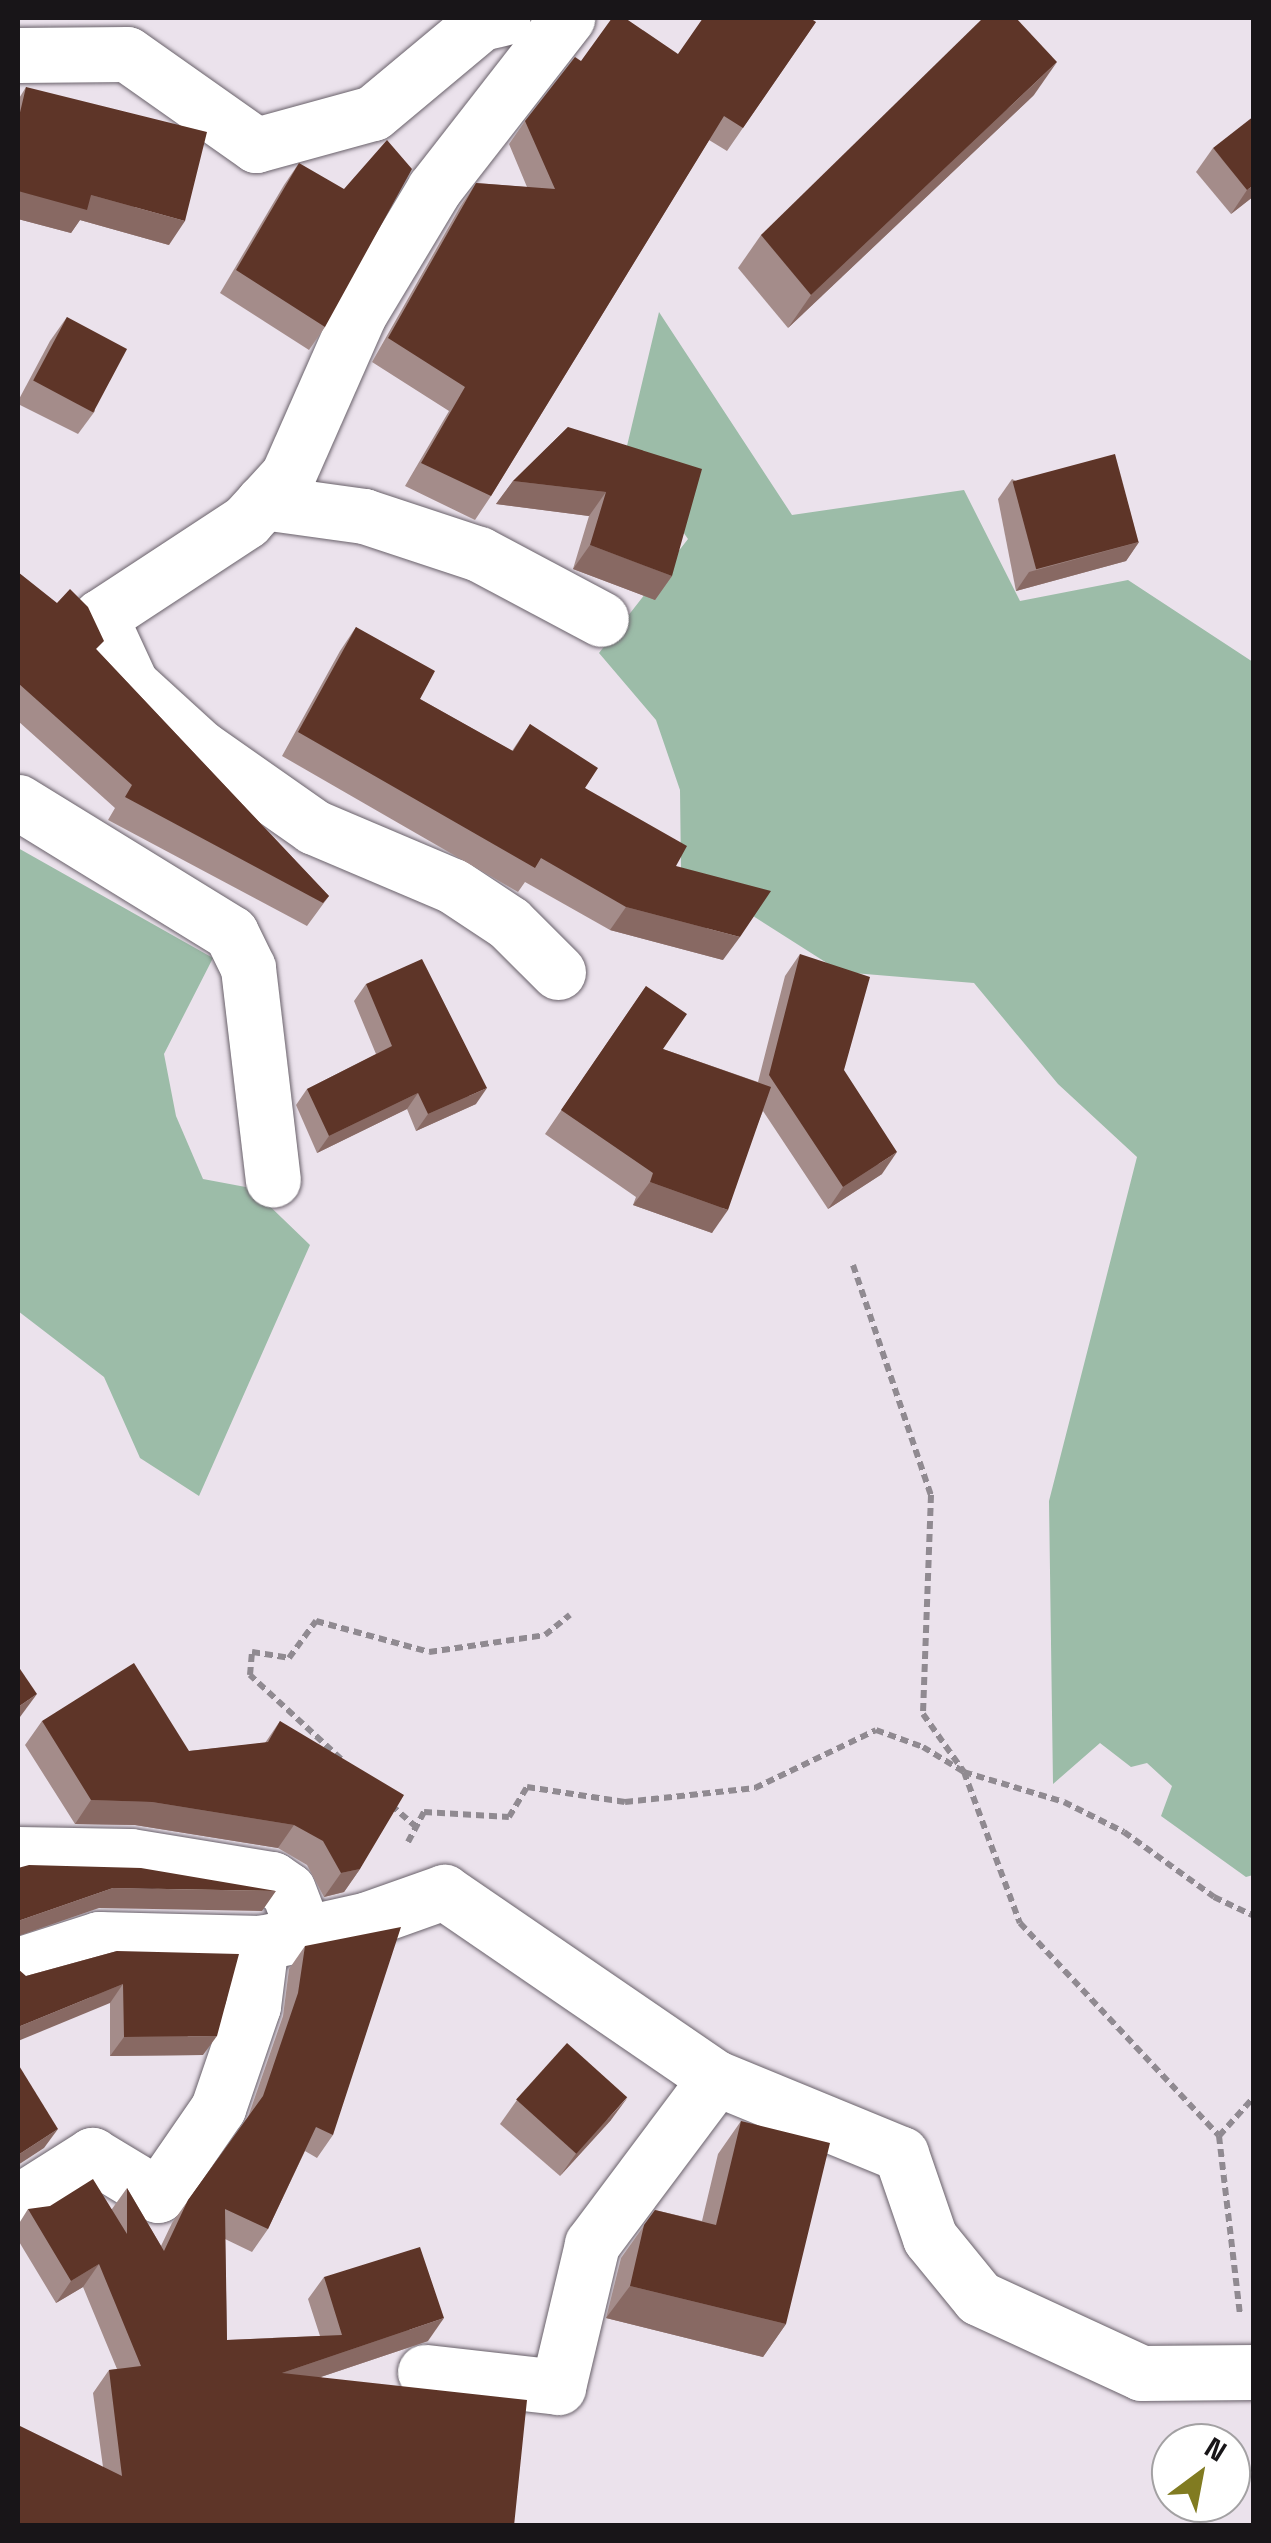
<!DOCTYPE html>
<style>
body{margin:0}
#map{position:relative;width:1271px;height:2543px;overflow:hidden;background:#ebe2ec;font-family:"Space Grotesk",sans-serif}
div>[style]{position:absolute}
.green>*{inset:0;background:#9cbca8}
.path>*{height:6px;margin-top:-3px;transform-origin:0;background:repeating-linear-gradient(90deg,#908a91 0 8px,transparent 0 13px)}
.roads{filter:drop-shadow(0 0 2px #69616a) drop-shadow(0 0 2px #69616a)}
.minor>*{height:55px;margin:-27.5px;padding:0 27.5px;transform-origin:27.5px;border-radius:27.5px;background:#fff}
.wall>*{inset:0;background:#a48c8a}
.shaded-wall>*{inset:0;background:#886963}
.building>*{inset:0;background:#5e3528;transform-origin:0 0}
span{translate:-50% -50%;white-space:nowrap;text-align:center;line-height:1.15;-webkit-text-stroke:10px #fff;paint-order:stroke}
.frame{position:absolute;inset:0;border:20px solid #181518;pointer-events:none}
.north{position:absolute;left:1151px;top:2423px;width:100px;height:100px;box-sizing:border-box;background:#fff;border:2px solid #a3a1a3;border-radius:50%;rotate:32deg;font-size:28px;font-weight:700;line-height:40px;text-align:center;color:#181518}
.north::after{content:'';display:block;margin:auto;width:35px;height:45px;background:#817b21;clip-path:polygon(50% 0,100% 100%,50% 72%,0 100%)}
</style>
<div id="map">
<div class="green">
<i style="clip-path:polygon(659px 312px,792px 515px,964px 490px,1020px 601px,1128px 580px,1253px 662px,1253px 1875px,1246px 1877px,1161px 1816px,1172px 1786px,1147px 1763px,1131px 1767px,1100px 1743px,1053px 1784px,1049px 1501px,1137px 1157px,1058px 1084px,974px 983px,841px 972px,681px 870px,680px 790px,656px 720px,599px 653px,688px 539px,626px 450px)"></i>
<i style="clip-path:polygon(18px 848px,213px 958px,164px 1054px,176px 1116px,203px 1179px,251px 1188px,310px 1245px,199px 1496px,140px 1458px,104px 1377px,18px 1311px)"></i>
</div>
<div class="path">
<i style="left:853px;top:1265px;width:243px;rotate:71.3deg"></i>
<i style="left:931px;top:1495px;width:219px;rotate:92.1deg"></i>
<i style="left:923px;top:1714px;width:71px;rotate:54.7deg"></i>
<i style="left:964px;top:1772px;width:161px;rotate:69.7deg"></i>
<i style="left:1020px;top:1923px;width:291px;rotate:46.9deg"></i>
<i style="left:1219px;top:2136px;width:181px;rotate:83.3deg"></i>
<i style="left:341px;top:1759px;width:124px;rotate:-137.3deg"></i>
<i style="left:250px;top:1675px;width:23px;rotate:-85deg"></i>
<i style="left:252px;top:1652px;width:37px;rotate:9deg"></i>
<i style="left:289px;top:1658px;width:46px;rotate:-53.9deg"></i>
<i style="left:316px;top:1621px;width:117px;rotate:15.3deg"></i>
<i style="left:429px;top:1652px;width:117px;rotate:-8.3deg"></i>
<i style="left:545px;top:1635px;width:32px;rotate:-39deg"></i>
<i style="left:391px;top:1805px;width:33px;rotate:41deg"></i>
<i style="left:408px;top:1842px;width:34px;rotate:-62deg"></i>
<i style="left:424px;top:1812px;width:85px;rotate:3.4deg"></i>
<i style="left:509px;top:1817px;width:35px;rotate:-59deg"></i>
<i style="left:527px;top:1787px;width:99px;rotate:8.7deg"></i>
<i style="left:625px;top:1802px;width:131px;rotate:-6.1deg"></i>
<i style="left:755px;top:1788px;width:134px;rotate:-25.6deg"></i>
<i style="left:876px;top:1730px;width:50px;rotate:19.9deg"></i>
<i style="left:923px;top:1747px;width:48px;rotate:31.4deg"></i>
<i style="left:964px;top:1772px;width:104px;rotate:16.7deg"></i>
<i style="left:1064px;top:1802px;width:67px;rotate:26.6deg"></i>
<i style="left:1124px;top:1832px;width:111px;rotate:35.8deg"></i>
<i style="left:1214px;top:1897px;width:44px;rotate:25.4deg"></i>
<i style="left:1219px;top:2136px;width:52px;rotate:-48.1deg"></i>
</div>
<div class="roads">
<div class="minor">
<i style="left:18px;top:55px;width:109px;rotate:-0.5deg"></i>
<i style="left:127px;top:54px;width:158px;rotate:35.2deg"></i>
<i style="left:256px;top:145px;width:121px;rotate:-15.3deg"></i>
<i style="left:373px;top:113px;width:141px;rotate:-39.8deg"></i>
<i style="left:481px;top:23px;width:22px;rotate:-13deg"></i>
<i style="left:263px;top:502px;width:102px;rotate:7.9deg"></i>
<i style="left:364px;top:516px;width:121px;rotate:18.3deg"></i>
<i style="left:479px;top:554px;width:138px;rotate:28deg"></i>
<i style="left:18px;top:802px;width:250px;rotate:31.6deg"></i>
<i style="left:231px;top:933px;width:39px;rotate:64deg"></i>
<i style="left:248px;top:968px;width:213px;rotate:83.3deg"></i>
<i style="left:558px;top:972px;width:69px;rotate:-135deg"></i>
<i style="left:509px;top:923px;width:67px;rotate:-146.5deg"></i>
<i style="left:453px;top:886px;width:151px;rotate:-157deg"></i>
<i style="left:314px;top:827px;width:138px;rotate:-145deg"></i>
<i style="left:201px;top:748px;width:95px;rotate:-137.6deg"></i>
<i style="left:131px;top:684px;width:74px;rotate:-114.8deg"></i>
<i style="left:100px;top:617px;width:175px;rotate:-33.3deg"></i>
<i style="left:246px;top:521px;width:62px;rotate:-47.6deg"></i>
<i style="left:288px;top:475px;width:176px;rotate:-66.2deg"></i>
<i style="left:359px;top:314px;width:146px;rotate:-59deg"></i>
<i style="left:434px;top:189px;width:217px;rotate:-52.1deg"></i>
<i style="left:18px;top:1854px;width:112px;rotate:1deg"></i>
<i style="left:130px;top:1856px;width:144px;rotate:9.2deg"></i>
<i style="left:272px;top:1879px;width:19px;rotate:35deg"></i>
<i style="left:288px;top:1890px;width:45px;rotate:69.1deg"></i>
<i style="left:18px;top:1965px;width:85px;rotate:-17.8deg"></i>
<i style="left:99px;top:1939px;width:162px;rotate:1.4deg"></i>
<i style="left:261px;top:1943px;width:110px;rotate:-12.6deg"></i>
<i style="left:368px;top:1919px;width:81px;rotate:-19.6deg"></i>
<i style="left:444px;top:1892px;width:330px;rotate:34.4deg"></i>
<i style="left:716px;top:2078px;width:200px;rotate:22.3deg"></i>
<i style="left:901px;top:2154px;width:89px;rotate:71deg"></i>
<i style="left:930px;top:2238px;width:77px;rotate:50.8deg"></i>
<i style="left:979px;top:2298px;width:179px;rotate:24.8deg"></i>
<i style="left:1141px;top:2373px;width:113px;rotate:-0.5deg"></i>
<i style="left:18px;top:2202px;width:88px;rotate:-32.4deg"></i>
<i style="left:92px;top:2155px;width:77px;rotate:31.2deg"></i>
<i style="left:158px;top:2195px;width:106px;rotate:-55.4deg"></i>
<i style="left:218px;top:2108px;width:108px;rotate:-71.1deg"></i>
<i style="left:253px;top:2006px;width:64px;rotate:-82.8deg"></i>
<i style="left:425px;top:2372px;width:134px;rotate:6.4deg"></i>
<i style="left:558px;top:2387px;width:147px;rotate:-76.6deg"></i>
<i style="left:592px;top:2244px;width:207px;rotate:-53.2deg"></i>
</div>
</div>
<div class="wall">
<i style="clip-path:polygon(816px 22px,727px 151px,709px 140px,491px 496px,475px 520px,405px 486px,449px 411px,372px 362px,460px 207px,476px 183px,527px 187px,509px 144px,525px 121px,581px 61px,678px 54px)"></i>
<i style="clip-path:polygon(26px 87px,169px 245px,80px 220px,71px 233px,18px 219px,18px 100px)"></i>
<i style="clip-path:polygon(1034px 95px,788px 328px,738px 268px,761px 235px)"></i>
<i style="clip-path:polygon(1213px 148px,1254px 196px,1231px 214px,1196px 172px)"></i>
<i style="clip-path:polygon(299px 163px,325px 327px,309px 350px,220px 293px,284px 185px)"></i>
<i style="clip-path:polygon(67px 317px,95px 411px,78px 434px,18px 404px,18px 401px,50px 341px)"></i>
<i style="clip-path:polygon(568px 427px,672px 576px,655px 600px,573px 569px,589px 516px,496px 504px,513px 481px)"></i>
<i style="clip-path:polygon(1012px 479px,1139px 542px,1126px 561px,1016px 591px,998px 499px)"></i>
<i style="clip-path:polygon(18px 572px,97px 650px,329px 896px,307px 926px,108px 820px,115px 808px,18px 721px)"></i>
<i style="clip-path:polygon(356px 627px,420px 699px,512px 751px,530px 724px,585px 788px,676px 866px,723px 960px,610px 930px,525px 882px,518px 892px,282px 756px,340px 651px)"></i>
<i style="clip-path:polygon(800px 954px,882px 1174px,828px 1209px,763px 1111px,712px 1233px,633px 1205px,636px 1197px,545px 1134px,646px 986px,663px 1049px,758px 1082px,785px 976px)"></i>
<i style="clip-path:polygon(366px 984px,476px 1104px,416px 1131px,407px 1109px,317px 1153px,296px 1105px,307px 1089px,376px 1054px,354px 1001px)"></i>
<i style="clip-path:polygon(42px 1721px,189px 1751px,265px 1743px,280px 1721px,360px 1869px,344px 1892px,324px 1897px,307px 1865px,278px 1848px,135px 1825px,75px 1824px,25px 1745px)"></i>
<i style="clip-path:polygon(305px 1946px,333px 2135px,317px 2158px,305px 2151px,268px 2229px,252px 2252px,225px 2239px,227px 2340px,320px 2336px,308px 2299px,324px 2277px,428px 2341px,321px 2377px,514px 2526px,18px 2526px,103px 2467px,93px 2393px,109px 2370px,117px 2369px,83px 2287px,56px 2303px,18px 2240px,18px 2225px,28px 2209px,112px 2209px,127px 2188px,161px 2246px,172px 2223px,248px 2117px,283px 2016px,289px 1969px)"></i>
<i style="clip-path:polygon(117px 1951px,203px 2055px,110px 2056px,110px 2003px,26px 1976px)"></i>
<i style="clip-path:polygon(517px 2100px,611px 2120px,560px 2176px,500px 2124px)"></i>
<i style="clip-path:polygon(741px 2121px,786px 2324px,763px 2357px,606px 2318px,621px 2258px,655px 2210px,702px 2221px,718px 2154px)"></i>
</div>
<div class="shaded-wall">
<i style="clip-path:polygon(1057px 62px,1034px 95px,788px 328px,811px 295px)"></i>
<i style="clip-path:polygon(1254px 185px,1254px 196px,1231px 214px,1247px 190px)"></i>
<i style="clip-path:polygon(18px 191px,91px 195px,185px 221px,169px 245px,80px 220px,71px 233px,18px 219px)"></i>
<i style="clip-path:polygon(513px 481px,606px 492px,589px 516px,496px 504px)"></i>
<i style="clip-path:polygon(1139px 542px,1126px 561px,1016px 591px,1029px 572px)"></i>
<i style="clip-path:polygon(590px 545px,672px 576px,655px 600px,573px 569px)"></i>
<i style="clip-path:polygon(626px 907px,740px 937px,723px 960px,610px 930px)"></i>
<i style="clip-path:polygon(487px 1088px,476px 1104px,416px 1131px,428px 1114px)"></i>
<i style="clip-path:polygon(418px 1093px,407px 1109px,317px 1153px,329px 1136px)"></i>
<i style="clip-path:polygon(897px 1152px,882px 1174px,828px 1209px,843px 1187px)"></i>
<i style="clip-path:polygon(650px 1182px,728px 1210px,712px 1233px,633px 1205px)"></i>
<i style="clip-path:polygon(37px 1694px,20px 1717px,18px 1719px,18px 1707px)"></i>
<i style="clip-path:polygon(91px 1800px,152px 1802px,294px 1825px,278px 1848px,135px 1825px,75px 1824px)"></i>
<i style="clip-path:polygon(360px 1869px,344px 1892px,324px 1897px,341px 1873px)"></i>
<i style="clip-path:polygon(113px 1888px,276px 1891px,262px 1911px,99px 1908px,18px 1936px,18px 1921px)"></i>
<i style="clip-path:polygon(123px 1984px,110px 2003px,18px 2041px,18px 2027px)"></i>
<i style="clip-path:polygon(217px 2036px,203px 2055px,110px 2056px,124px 2037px)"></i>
<i style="clip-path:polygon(628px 2097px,611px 2120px,560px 2176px,577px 2152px)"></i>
<i style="clip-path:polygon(58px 2129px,44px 2148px,18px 2165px,18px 2155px)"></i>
<i style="clip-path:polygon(99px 2264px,83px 2287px,56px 2303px,71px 2281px)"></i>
<i style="clip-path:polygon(630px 2286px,786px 2324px,763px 2357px,606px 2318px)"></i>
<i style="clip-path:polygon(444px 2318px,428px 2341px,267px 2395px,282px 2373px)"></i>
</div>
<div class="building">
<i style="clip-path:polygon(612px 18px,625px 18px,678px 54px,703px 18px,810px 18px,816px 22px,743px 128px,724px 116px,491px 496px,421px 463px,465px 387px,388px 338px,476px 183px,555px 189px,525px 121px,575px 57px,581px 61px)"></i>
<i style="clip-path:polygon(983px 18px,1016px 18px,1057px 62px,811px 295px,761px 235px)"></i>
<i style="clip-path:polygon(26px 87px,207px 132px,185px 221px,91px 195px,87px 210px,18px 191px,18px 121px)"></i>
<i style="clip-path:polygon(1254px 116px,1254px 185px,1247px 190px,1213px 148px)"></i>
<i style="clip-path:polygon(387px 140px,412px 169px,325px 327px,236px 270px,299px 163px,344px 189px)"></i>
<i style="left:67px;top:317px;width:68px;height:72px;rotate:28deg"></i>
<i style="clip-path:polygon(568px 427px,702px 469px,672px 576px,590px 545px,606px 492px,513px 481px)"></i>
<i style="left:1115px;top:454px;width:91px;height:106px;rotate:75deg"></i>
<i style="clip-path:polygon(18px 572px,57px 603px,70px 589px,88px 607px,104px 641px,96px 649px,329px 896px,323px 903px,125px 797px,132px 785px,18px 683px)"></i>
<i style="clip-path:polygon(356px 627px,435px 671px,420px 699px,513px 751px,530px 724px,598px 768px,585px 788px,687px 846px,676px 866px,771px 891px,740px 937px,626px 907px,541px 858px,535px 868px,298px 732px)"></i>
<i style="clip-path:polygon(800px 954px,870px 977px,844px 1070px,897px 1152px,843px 1187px,769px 1075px)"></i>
<i style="clip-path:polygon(422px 959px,487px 1088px,428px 1114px,418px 1093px,329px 1136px,307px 1089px,392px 1046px,366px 984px)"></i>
<i style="clip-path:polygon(646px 986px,687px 1014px,663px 1049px,771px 1087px,728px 1210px,650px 1182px,653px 1173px,561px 1110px)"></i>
<i style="clip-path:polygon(134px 1663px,189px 1751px,268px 1742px,280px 1721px,404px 1795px,360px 1869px,341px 1873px,323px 1841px,294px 1825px,152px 1802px,91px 1800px,42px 1721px)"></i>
<i style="clip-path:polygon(18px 1666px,37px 1694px,18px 1707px)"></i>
<i style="clip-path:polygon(29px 1865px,141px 1868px,276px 1891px,113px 1888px,18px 1921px,18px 1868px)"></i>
<i style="clip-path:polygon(401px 1927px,333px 2135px,316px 2127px,268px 2229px,225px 2209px,227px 2340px,342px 2335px,324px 2277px,420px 2247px,444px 2318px,282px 2373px,527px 2400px,514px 2526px,18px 2526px,18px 2425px,122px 2476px,109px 2370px,141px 2366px,99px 2264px,71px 2281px,28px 2209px,50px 2206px,93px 2179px,127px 2234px,127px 2188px,164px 2251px,188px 2200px,263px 2096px,298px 1993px,305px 1946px)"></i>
<i style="clip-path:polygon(117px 1951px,239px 1954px,217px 2036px,124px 2037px,123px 1984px,18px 2027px,18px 1969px,26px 1976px)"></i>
<i style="left:567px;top:2043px;width:81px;height:76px;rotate:42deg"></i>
<i style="clip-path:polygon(18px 2064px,58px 2129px,18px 2155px)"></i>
<i style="clip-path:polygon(741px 2121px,830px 2143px,786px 2324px,630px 2286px,644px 2225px,655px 2210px,716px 2225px)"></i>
</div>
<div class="frame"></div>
<div class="north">N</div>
</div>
